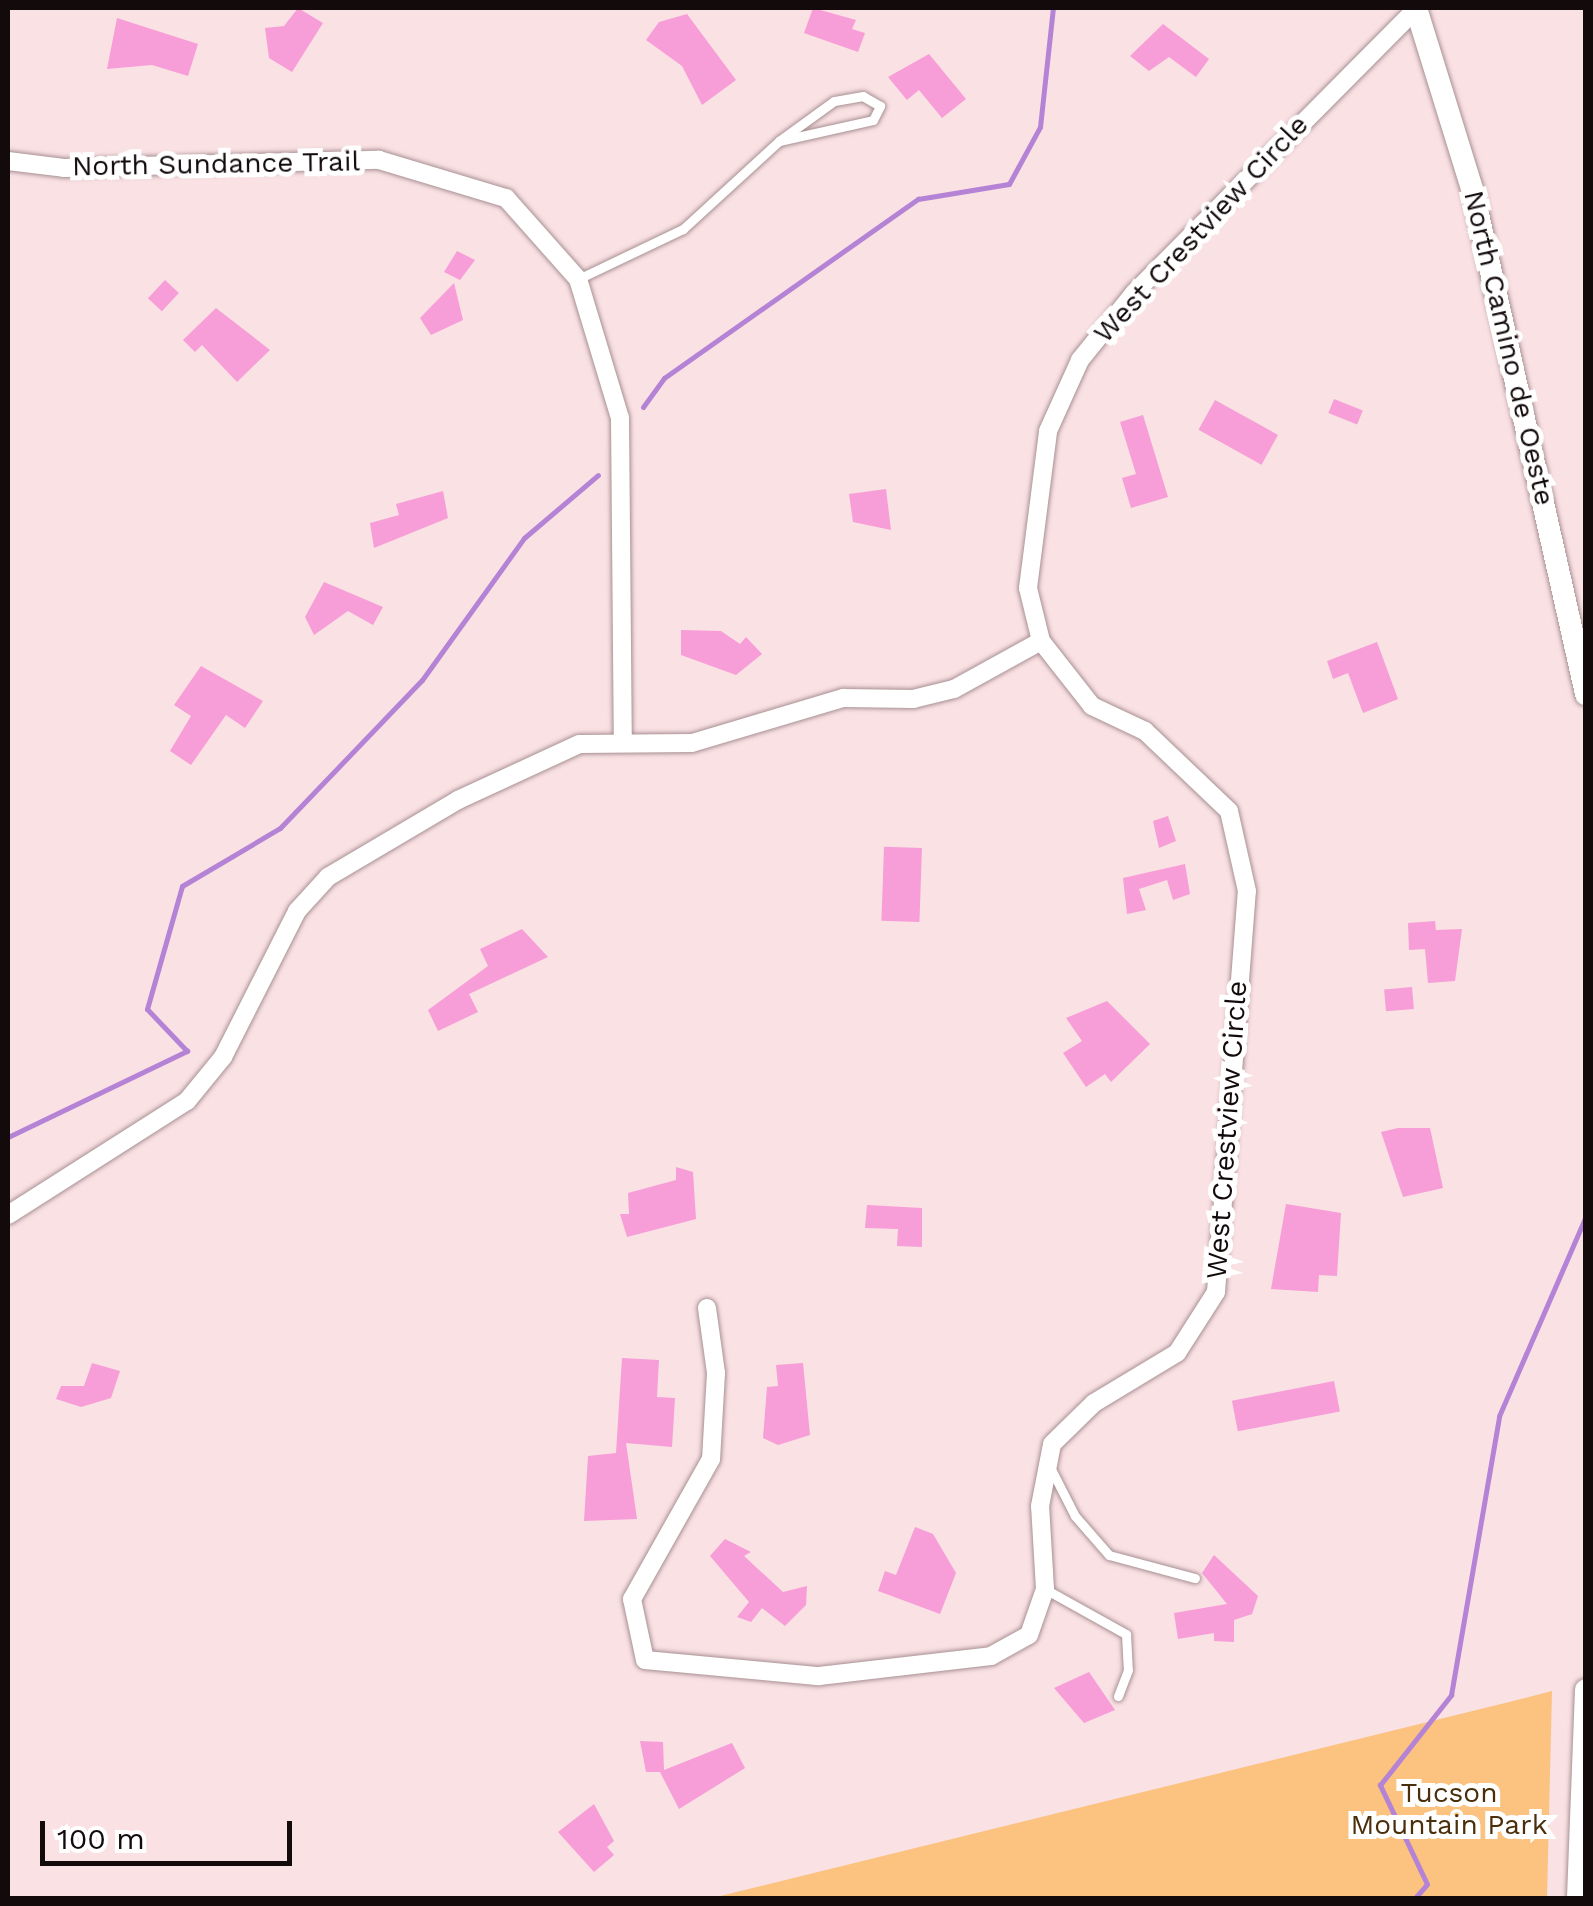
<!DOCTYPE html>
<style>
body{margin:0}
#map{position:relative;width:1593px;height:1906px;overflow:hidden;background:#fae1e4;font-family:"Work Sans",sans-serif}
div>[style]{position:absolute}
.green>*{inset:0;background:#fbc280}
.stream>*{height:5px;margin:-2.5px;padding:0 2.5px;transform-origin:2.5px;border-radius:2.5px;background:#b483d5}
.building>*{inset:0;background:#f79dd8;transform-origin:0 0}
.roads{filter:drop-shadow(0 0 2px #a79093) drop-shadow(0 0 2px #a79093)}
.service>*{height:9px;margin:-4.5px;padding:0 4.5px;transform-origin:4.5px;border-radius:4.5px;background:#fff}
.minor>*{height:18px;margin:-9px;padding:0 9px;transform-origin:9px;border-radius:9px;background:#fff}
.tertiary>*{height:22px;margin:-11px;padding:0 11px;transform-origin:11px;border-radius:11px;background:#fff}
span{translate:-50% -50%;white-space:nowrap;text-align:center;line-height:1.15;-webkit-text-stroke:10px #fff;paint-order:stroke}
.street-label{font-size:28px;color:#120a0b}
.park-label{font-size:28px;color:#4a2f0a}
.frame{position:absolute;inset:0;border:10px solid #120a0b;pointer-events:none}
.scale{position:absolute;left:40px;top:1821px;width:252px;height:45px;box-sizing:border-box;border:5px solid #120a0b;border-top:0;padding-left:12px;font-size:30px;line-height:35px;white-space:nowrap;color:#120a0b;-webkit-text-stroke:8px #fff;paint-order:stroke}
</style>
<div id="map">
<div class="green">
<i style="clip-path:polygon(1552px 1691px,1547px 1898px,712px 1898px,1501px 1704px)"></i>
</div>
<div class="stream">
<i style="left:643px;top:407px;width:36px;rotate:-54deg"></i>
<i style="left:664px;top:378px;width:311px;rotate:-35.2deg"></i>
<i style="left:918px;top:199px;width:92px;rotate:-9.4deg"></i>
<i style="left:1009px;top:184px;width:65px;rotate:-61.5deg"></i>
<i style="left:1040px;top:127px;width:120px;rotate:-83.8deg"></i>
<i style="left:8px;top:1137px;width:199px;rotate:-25.7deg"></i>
<i style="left:187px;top:1051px;width:58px;rotate:-133.6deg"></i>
<i style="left:147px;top:1009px;width:128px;rotate:-74.1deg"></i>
<i style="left:182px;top:886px;width:114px;rotate:-30.6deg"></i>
<i style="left:280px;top:828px;width:205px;rotate:-46.2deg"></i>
<i style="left:422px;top:680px;width:175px;rotate:-54.3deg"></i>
<i style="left:524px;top:538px;width:97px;rotate:-40.4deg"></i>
<i style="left:1415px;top:1898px;width:18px;rotate:-49deg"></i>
<i style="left:1427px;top:1884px;width:110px;rotate:-115.4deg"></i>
<i style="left:1380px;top:1785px;width:115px;rotate:-51.7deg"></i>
<i style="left:1451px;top:1695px;width:283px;rotate:-80.2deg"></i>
<i style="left:1499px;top:1416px;width:218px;rotate:-66.5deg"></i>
</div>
<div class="building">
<i style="clip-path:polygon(298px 8px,323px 23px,292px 72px,269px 58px,265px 28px,284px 26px)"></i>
<i style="clip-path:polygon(813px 8px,856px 20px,852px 29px,865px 33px,858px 52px,804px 33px)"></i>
<i style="clip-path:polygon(687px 14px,736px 80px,702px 105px,682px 66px,646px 40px,659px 22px)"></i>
<i style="clip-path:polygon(117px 18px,198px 44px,188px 76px,152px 65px,107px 69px)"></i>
<i style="clip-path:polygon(1163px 24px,1209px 59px,1196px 77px,1169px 57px,1149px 71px,1130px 56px)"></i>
<i style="clip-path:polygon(929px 54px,966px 99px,942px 118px,919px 90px,907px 100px,888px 77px)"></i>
<i style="clip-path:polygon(457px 251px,475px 260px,460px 280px,444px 272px)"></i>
<i style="left:165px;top:280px;width:19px;height:25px;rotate:43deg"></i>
<i style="clip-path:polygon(454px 283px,463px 320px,431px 335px,420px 318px)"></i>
<i style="clip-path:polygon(216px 308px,270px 350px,237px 382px,202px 345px,195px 352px,183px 340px)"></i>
<i style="left:1334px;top:399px;width:31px;height:15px;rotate:22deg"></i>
<i style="left:1215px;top:400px;width:72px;height:34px;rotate:29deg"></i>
<i style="clip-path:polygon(1143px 415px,1168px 497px,1131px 508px,1122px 478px,1136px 474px,1120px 422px)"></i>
<i style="clip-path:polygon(886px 489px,891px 530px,853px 522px,849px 494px)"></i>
<i style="clip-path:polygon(443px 491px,448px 518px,374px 548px,370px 523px,399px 515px,396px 504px)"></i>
<i style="clip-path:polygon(324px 582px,383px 607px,373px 625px,348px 611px,314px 635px,305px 617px)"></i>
<i style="clip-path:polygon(681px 630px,721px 631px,740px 644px,746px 637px,762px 654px,736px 675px,681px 655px)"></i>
<i style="clip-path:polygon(1377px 642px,1398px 699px,1363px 713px,1348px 673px,1333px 679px,1327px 661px)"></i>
<i style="clip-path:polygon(201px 666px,263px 701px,245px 728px,226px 715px,191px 765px,170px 751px,191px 716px,174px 705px)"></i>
<i style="clip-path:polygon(1168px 816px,1176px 841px,1159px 848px,1153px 821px)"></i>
<i style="left:922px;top:848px;width:74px;height:38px;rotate:92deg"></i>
<i style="clip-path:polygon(1185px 864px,1190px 894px,1173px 900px,1167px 880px,1139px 889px,1146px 910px,1127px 914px,1123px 878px)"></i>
<i style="clip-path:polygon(1435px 921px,1436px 930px,1462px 929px,1455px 981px,1428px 983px,1425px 949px,1409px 950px,1408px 923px)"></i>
<i style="clip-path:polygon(522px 929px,548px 957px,469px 994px,478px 1012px,438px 1031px,428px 1010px,488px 966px,480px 949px)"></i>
<i style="left:1412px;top:987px;width:22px;height:28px;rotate:85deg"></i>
<i style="clip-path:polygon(1107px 1001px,1150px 1044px,1111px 1082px,1105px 1074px,1086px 1087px,1063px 1053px,1082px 1041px,1066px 1018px)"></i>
<i style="clip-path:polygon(1398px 1128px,1430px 1128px,1443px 1188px,1403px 1197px,1381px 1132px)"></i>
<i style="clip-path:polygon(676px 1167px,693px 1172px,696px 1219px,627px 1237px,620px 1214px,629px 1214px,628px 1193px,676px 1180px)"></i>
<i style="clip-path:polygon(1286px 1204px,1341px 1213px,1337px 1276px,1319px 1275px,1318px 1292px,1271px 1289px)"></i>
<i style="clip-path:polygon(867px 1205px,922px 1208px,922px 1247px,897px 1246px,898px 1229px,865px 1228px)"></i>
<i style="clip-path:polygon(622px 1358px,659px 1360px,657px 1397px,675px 1398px,672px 1447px,626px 1443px,637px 1519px,584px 1521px,588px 1456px,616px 1453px)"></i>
<i style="clip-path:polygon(92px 1363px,120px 1371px,111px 1398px,81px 1407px,56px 1399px,61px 1386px,84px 1386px)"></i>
<i style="clip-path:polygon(803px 1363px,810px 1435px,778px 1445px,763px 1438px,767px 1387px,778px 1386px,776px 1365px)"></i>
<i style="left:1334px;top:1381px;width:31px;height:104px;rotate:79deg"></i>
<i style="clip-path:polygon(915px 1527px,933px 1534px,956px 1573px,940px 1614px,878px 1591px,885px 1571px,896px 1575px)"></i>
<i style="clip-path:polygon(725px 1539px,751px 1552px,744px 1556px,783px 1592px,807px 1586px,806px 1605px,785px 1626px,762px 1608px,751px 1622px,737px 1617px,749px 1602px,710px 1556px)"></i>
<i style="clip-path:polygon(1214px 1555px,1258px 1596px,1252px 1614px,1234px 1620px,1234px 1642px,1214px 1641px,1214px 1633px,1178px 1639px,1174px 1613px,1227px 1604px,1202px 1573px)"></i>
<i style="clip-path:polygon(1089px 1672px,1115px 1710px,1084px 1723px,1054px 1688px)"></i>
<i style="clip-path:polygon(640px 1741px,663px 1742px,664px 1770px,732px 1743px,745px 1768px,679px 1809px,660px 1772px,646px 1772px)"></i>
<i style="clip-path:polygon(594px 1804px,614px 1841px,607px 1847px,614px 1855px,594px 1872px,558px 1832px)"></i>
</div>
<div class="roads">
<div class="service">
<i style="left:578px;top:279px;width:116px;rotate:-25.5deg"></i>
<i style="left:683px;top:229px;width:130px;rotate:-42.5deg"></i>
<i style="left:779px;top:141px;width:96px;rotate:-12.6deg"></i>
<i style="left:873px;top:120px;width:16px;rotate:-63deg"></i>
<i style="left:880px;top:106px;width:20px;rotate:-150deg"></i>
<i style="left:863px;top:96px;width:29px;rotate:170deg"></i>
<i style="left:834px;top:101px;width:68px;rotate:144deg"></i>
<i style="left:1050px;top:1467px;width:55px;rotate:63deg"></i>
<i style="left:1075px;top:1516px;width:52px;rotate:48.9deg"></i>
<i style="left:1109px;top:1555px;width:89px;rotate:15deg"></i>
<i style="left:1045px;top:1589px;width:93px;rotate:29.1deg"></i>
<i style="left:1126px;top:1634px;width:36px;rotate:87deg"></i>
<i style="left:1128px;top:1670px;width:28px;rotate:111deg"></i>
</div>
<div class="minor">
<i style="left:8px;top:161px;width:56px;rotate:7.1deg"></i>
<i style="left:64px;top:168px;width:315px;rotate:-1.5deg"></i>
<i style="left:379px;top:160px;width:133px;rotate:16.7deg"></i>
<i style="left:506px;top:198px;width:108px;rotate:48.4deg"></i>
<i style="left:578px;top:279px;width:145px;rotate:73.2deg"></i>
<i style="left:620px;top:418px;width:321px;rotate:89.5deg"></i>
<i style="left:8px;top:1215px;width:212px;rotate:-32.5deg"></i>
<i style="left:187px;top:1101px;width:57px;rotate:-50.7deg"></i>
<i style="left:223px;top:1057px;width:164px;rotate:-63.1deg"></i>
<i style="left:297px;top:911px;width:46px;rotate:-47.6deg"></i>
<i style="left:328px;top:877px;width:151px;rotate:-30.6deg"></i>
<i style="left:458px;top:800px;width:133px;rotate:-24.8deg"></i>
<i style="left:579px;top:744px;width:113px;rotate:-0.5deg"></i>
<i style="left:692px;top:743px;width:158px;rotate:-16.6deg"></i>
<i style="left:843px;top:698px;width:70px;rotate:0.8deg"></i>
<i style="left:913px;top:699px;width:42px;rotate:-13.7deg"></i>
<i style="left:954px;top:689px;width:99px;rotate:-28.9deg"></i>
<i style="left:707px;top:1308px;width:66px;rotate:82.1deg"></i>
<i style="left:716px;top:1373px;width:86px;rotate:93.3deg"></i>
<i style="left:711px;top:1459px;width:161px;rotate:119.4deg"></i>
<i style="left:632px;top:1599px;width:62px;rotate:78deg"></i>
<i style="left:645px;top:1660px;width:175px;rotate:5.3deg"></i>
<i style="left:819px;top:1676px;width:173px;rotate:-6.6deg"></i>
<i style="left:991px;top:1656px;width:43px;rotate:-28.9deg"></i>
<i style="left:1029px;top:1635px;width:49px;rotate:-70.8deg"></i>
<i style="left:1045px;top:1589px;width:83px;rotate:-93.4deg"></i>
<i style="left:1040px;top:1506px;width:63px;rotate:-79deg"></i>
<i style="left:1052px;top:1444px;width:59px;rotate:-44.3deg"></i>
<i style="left:1094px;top:1403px;width:97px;rotate:-31.1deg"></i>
<i style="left:1177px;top:1353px;width:72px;rotate:-57.4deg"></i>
<i style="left:1216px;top:1292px;width:402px;rotate:-85.6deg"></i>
<i style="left:1247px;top:891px;width:82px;rotate:-102.7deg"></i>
<i style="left:1229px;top:811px;width:116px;rotate:-136.4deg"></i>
<i style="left:1145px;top:731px;width:59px;rotate:-154.7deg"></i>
<i style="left:1092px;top:706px;width:83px;rotate:-128.1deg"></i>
<i style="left:1041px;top:641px;width:55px;rotate:-103.8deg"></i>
<i style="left:1028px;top:588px;width:158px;rotate:-82.7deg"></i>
<i style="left:1048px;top:431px;width:78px;rotate:-65.7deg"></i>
<i style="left:1080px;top:360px;width:86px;rotate:-51.1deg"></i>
<i style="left:1134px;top:293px;width:402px;rotate:-45.2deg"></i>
</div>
<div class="tertiary">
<i style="left:1416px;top:8px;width:193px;rotate:72.8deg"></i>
<i style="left:1473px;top:192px;width:515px;rotate:77.31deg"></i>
<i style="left:1578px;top:1898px;width:208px;rotate:-87.8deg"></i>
</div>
</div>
<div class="street-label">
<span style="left:216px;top:164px;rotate:-1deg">North Sundance Trail</span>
<span style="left:1201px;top:229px;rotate:-47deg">West Crestview Circle</span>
<span style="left:1509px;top:348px;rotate:77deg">North Camino de Oeste</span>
<span style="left:1227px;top:1130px;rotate:-86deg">West Crestview Circle</span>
</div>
<div class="park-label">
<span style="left:1449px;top:1809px">Tucson<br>Mountain Park</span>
</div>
<div class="frame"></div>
<div class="scale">100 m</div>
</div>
